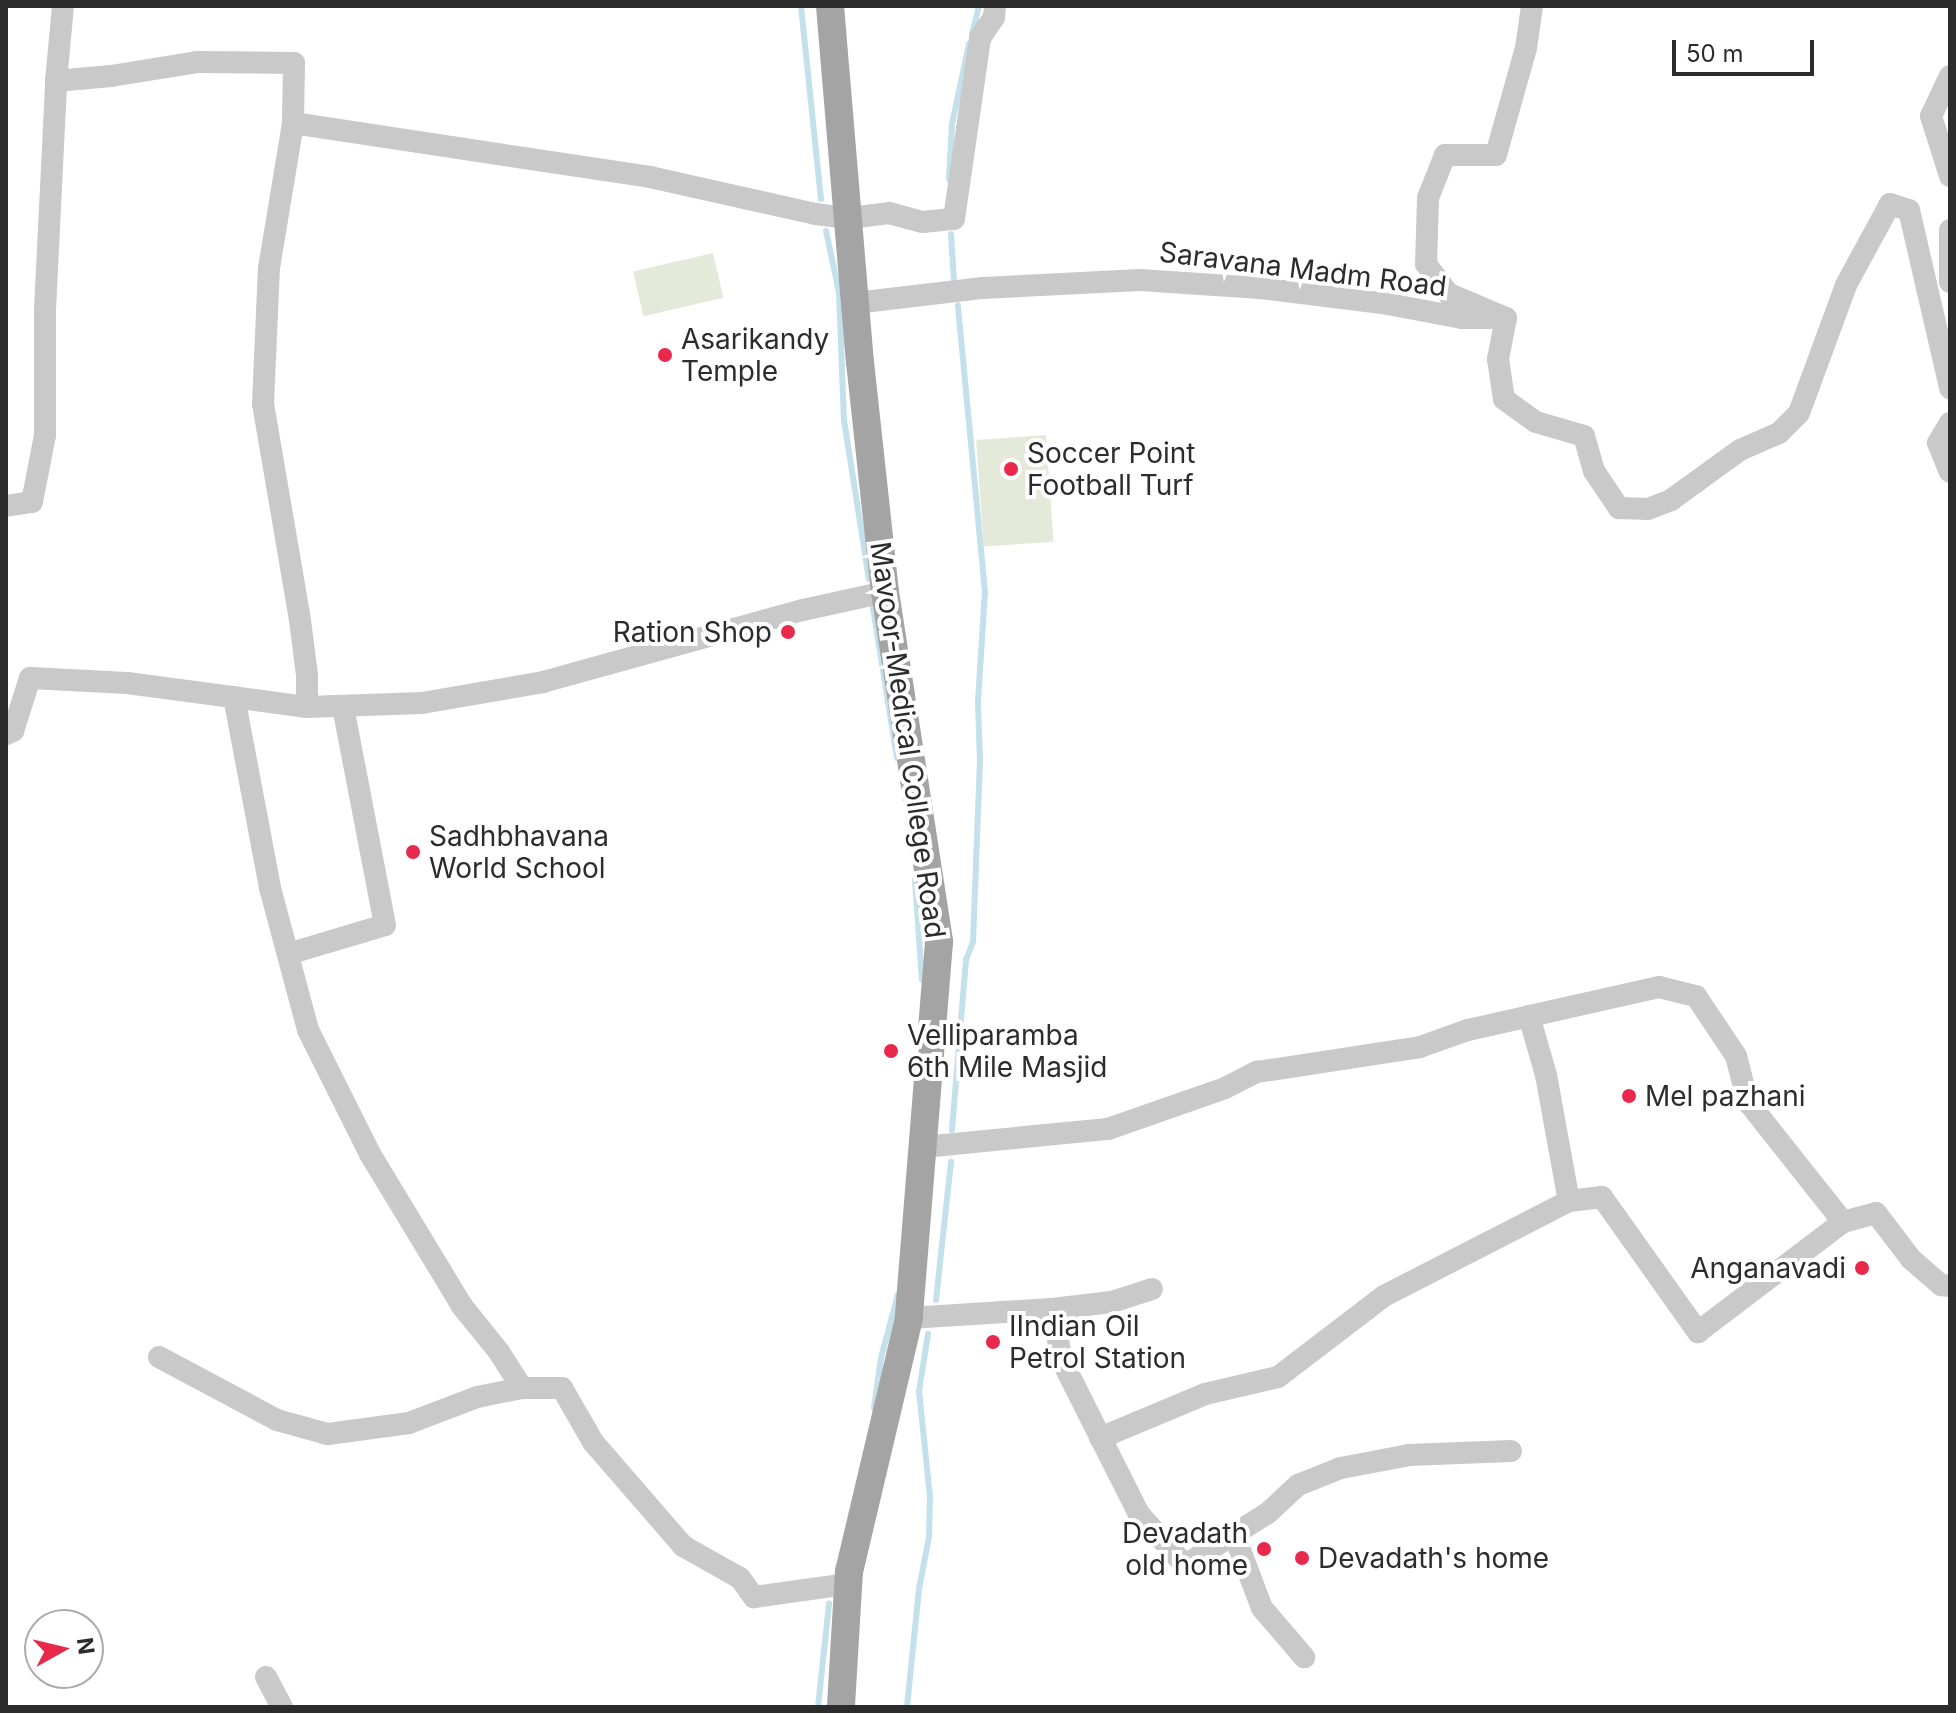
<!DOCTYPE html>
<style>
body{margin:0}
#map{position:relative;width:1956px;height:1713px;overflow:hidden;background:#fff;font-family:Inter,sans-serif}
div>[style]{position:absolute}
.green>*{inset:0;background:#e4ead9;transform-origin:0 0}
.stream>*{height:6px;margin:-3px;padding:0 3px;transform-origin:3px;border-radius:3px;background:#c4e0eb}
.minor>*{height:22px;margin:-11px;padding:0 11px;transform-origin:11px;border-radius:11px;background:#c9c9c9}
.major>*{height:28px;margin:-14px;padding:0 14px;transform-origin:14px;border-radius:14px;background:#a4a4a4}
.dots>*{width:22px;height:22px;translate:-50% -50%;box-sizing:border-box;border:4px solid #fff;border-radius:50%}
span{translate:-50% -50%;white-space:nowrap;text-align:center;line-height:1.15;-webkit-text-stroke:8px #fff;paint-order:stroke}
.street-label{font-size:28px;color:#2c2c2c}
.poi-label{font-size:28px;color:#2c2c2c}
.left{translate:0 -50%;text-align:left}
.right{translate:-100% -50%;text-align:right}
.frame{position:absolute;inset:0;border:8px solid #2c2c2c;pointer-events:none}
.north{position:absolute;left:24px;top:1609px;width:80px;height:80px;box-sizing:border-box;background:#fff;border:2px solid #ababab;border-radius:50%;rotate:82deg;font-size:22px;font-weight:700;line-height:32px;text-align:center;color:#2c2c2c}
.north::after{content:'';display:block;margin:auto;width:28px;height:36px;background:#e8294b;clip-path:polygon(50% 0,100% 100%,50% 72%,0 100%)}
.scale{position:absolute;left:1672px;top:40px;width:142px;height:36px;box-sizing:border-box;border:4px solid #2c2c2c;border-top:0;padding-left:10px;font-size:24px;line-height:28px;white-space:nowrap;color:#2c2c2c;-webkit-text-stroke:6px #fff;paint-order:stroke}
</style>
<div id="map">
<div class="green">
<i style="left:713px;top:253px;width:46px;height:82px;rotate:77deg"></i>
<i style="left:1046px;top:435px;width:107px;height:70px;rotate:86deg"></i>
</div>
<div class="stream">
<i style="left:801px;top:6px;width:194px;rotate:84.1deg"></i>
<i style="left:972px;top:34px;width:29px;rotate:-76deg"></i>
<i style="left:949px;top:179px;width:55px;rotate:-86.9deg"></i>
<i style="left:952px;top:124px;width:82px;rotate:-78deg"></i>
<i style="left:826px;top:231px;width:62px;rotate:78deg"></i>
<i style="left:839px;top:292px;width:128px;rotate:87.8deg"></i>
<i style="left:844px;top:420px;width:161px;rotate:81.1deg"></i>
<i style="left:951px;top:234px;width:46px;rotate:86.3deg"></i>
<i style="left:873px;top:608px;width:152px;rotate:80.9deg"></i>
<i style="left:915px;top:880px;width:100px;rotate:86deg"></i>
<i style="left:952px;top:1130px;width:171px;rotate:-85.3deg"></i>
<i style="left:966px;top:960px;width:19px;rotate:-69deg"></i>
<i style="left:973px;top:942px;width:180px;rotate:-87.8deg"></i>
<i style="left:980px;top:762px;width:60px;rotate:-91.9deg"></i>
<i style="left:978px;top:702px;width:110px;rotate:-86.4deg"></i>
<i style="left:985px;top:592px;width:288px;rotate:-95.4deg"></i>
<i style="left:936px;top:1300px;width:139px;rotate:-83.8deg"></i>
<i style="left:874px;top:1408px;width:50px;rotate:-82deg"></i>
<i style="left:881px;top:1358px;width:66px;rotate:-75.1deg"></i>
<i style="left:818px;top:1707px;width:104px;rotate:-83.9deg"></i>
<i style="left:907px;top:1707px;width:119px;rotate:-84.2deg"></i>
<i style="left:919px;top:1589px;width:53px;rotate:-79.1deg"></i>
<i style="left:929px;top:1537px;width:40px;rotate:-88.6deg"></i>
<i style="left:930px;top:1497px;width:107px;rotate:-95.9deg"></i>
<i style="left:919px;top:1391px;width:58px;rotate:-81deg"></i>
</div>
<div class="minor">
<i style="left:63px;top:6px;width:75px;rotate:95.3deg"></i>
<i style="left:56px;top:81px;width:55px;rotate:-5.2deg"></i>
<i style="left:111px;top:76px;width:87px;rotate:-9.2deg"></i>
<i style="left:197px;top:62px;width:97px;rotate:0.6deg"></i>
<i style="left:294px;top:63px;width:60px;rotate:91deg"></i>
<i style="left:1532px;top:6px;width:42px;rotate:98.1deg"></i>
<i style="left:1526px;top:48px;width:111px;rotate:105.7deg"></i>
<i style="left:1496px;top:155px;width:51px;rotate:180deg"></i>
<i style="left:1445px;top:155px;width:46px;rotate:111.6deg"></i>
<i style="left:1428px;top:198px;width:66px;rotate:91.7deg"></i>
<i style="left:1426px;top:264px;width:38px;rotate:53deg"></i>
<i style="left:1449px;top:294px;width:62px;rotate:22.8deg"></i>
<i style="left:1506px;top:318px;width:42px;rotate:101deg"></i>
<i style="left:1498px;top:359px;width:40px;rotate:81.5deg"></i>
<i style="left:1504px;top:399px;width:39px;rotate:36deg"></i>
<i style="left:1536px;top:422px;width:50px;rotate:16.3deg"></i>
<i style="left:1584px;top:436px;width:36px;rotate:74deg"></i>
<i style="left:1594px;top:471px;width:45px;rotate:56deg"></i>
<i style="left:1619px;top:508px;width:29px;rotate:2deg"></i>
<i style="left:1648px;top:509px;width:25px;rotate:-21deg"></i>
<i style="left:1671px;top:500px;width:85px;rotate:-35.9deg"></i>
<i style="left:1740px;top:450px;width:43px;rotate:-23.6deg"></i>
<i style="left:1779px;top:433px;width:28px;rotate:-45deg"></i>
<i style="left:1799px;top:413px;width:136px;rotate:-69.8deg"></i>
<i style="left:1846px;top:285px;width:92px;rotate:-61.5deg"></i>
<i style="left:1890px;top:204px;width:20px;rotate:18deg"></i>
<i style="left:1909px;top:210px;width:183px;rotate:77deg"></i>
<i style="left:1950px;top:76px;width:44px;rotate:115.4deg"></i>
<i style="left:1931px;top:116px;width:63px;rotate:72.4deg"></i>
<i style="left:1950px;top:230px;width:52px;rotate:90deg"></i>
<i style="left:855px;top:303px;width:129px;rotate:-6.7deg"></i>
<i style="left:983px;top:288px;width:157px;rotate:-2.9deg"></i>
<i style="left:1140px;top:280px;width:120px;rotate:3.8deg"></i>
<i style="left:1260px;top:288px;width:129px;rotate:7.1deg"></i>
<i style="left:1388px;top:304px;width:75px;rotate:10.7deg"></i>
<i style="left:1462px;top:318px;width:32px"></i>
<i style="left:1950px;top:423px;width:23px;rotate:121deg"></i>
<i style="left:1938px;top:443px;width:31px;rotate:68deg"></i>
<i style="left:6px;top:506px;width:26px;rotate:-9deg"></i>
<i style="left:32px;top:502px;width:68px;rotate:-79deg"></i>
<i style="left:45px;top:435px;width:125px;rotate:-90deg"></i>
<i style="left:45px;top:310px;width:229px;rotate:-87.2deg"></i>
<i style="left:234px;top:697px;width:194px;rotate:79.3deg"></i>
<i style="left:270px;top:888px;width:147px;rotate:75deg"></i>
<i style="left:308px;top:1030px;width:139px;rotate:63.4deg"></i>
<i style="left:370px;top:1154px;width:178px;rotate:58.8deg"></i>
<i style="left:462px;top:1306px;width:59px;rotate:51.2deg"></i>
<i style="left:499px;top:1352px;width:43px;rotate:57.4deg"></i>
<i style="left:307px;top:707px;width:32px;rotate:-90deg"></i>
<i style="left:307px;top:675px;width:55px;rotate:-97.3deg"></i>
<i style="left:300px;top:620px;width:219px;rotate:-99.7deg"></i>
<i style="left:263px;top:404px;width:136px;rotate:-87.5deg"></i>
<i style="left:269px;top:268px;width:147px;rotate:-80.6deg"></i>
<i style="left:293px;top:123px;width:361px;rotate:8.6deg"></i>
<i style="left:650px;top:177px;width:169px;rotate:12.6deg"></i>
<i style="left:815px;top:214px;width:34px;rotate:7deg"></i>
<i style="left:849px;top:218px;width:40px;rotate:-7.1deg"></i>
<i style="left:889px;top:213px;width:35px;rotate:15deg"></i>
<i style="left:923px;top:222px;width:31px;rotate:-6deg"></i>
<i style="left:954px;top:219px;width:183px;rotate:-81.8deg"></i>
<i style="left:980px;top:38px;width:25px;rotate:-56deg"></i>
<i style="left:994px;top:17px;width:11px;rotate:-85deg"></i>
<i style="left:6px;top:734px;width:8px;rotate:-23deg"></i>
<i style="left:13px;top:731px;width:56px;rotate:-72.2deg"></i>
<i style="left:30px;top:678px;width:97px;rotate:3deg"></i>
<i style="left:127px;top:683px;width:182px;rotate:7.6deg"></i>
<i style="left:307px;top:707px;width:115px;rotate:-2deg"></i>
<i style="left:422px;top:703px;width:123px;rotate:-9.8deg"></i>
<i style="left:543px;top:682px;width:270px;rotate:-15.5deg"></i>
<i style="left:803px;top:610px;width:84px;rotate:-12.4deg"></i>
<i style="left:288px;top:954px;width:101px;rotate:-16.6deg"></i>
<i style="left:385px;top:925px;width:223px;rotate:-100.9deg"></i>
<i style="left:1529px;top:1016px;width:61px;rotate:73.9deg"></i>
<i style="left:1546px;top:1075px;width:128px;rotate:79.7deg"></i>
<i style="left:1569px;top:1201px;width:33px;rotate:-7deg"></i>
<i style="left:1602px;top:1197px;width:166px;rotate:54.6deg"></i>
<i style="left:1698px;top:1332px;width:182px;rotate:-37.2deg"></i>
<i style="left:923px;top:1147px;width:186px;rotate:-5.6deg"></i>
<i style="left:1108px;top:1129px;width:124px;rotate:-19.3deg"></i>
<i style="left:1225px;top:1088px;width:36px;rotate:-27deg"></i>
<i style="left:1257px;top:1072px;width:165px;rotate:-8.7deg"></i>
<i style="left:1420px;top:1047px;width:51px;rotate:-19.5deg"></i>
<i style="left:1468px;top:1030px;width:196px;rotate:-12.7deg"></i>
<i style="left:1659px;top:987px;width:38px;rotate:14deg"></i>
<i style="left:1696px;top:996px;width:72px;rotate:56.3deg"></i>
<i style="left:1736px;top:1056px;width:48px;rotate:75.4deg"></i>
<i style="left:1748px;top:1102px;width:153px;rotate:51.6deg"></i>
<i style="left:1843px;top:1222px;width:34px;rotate:-15deg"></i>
<i style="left:1876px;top:1213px;width:58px;rotate:52.7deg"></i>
<i style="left:1911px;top:1259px;width:40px;rotate:41deg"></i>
<i style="left:1941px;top:1285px;width:9px;rotate:6deg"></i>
<i style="left:1052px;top:1309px;width:60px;rotate:-6.7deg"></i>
<i style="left:1112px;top:1302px;width:42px;rotate:-18deg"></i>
<i style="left:909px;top:1318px;width:143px;rotate:-3.6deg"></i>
<i style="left:1052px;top:1309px;width:53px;rotate:79.1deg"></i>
<i style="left:1062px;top:1361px;width:171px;rotate:63.3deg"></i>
<i style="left:1139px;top:1514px;width:69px;rotate:48deg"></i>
<i style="left:1185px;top:1565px;width:98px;rotate:-32.1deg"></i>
<i style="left:1268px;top:1513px;width:41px;rotate:-43deg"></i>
<i style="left:1298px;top:1485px;width:46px;rotate:-21.6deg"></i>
<i style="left:1341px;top:1468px;width:69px;rotate:-10.8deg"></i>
<i style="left:1409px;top:1455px;width:102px;rotate:-2.2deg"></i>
<i style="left:159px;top:1357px;width:134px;rotate:28.1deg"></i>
<i style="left:277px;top:1420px;width:53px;rotate:15.4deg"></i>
<i style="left:328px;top:1434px;width:82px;rotate:-7.7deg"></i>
<i style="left:409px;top:1423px;width:73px;rotate:-20.9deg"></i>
<i style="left:477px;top:1397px;width:46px;rotate:-11.3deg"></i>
<i style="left:522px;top:1388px;width:40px"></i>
<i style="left:562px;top:1388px;width:62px;rotate:60.1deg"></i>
<i style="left:593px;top:1442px;width:138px;rotate:49.1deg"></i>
<i style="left:683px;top:1546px;width:65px;rotate:29.3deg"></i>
<i style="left:740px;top:1578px;width:24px;rotate:54deg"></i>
<i style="left:754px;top:1597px;width:95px;rotate:-7.9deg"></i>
<i style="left:1100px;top:1438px;width:114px;rotate:-22.7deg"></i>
<i style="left:1205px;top:1394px;width:75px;rotate:-13.1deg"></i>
<i style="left:1278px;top:1377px;width:133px;rotate:-37.4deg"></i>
<i style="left:1384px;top:1296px;width:208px;rotate:-27.2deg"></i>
<i style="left:1234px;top:1534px;width:79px;rotate:69.3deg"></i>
<i style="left:1262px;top:1608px;width:65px;rotate:49.4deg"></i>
<i style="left:266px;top:1677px;width:34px;rotate:62deg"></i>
</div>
<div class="major">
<i style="left:830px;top:6px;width:357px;rotate:85.2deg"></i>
<i style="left:860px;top:362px;width:231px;rotate:83.8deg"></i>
<i style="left:885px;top:592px;width:354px;rotate:81.2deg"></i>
<i style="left:939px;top:942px;width:377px;rotate:94.6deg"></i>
<i style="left:909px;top:1318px;width:260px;rotate:103.3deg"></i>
<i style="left:849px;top:1571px;width:136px;rotate:93.4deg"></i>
</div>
<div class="dots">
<i style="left:665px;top:355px;background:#e8294b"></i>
<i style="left:1011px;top:469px;background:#e8294b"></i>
<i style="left:788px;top:632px;background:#e8294b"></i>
<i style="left:413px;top:852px;background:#e8294b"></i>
<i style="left:891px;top:1051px;background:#e8294b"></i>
<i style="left:1629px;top:1096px;background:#e8294b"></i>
<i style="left:1862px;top:1268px;background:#e8294b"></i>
<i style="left:993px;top:1342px;background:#e8294b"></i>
<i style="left:1264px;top:1549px;background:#e8294b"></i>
<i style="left:1302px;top:1558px;background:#e8294b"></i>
</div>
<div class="street-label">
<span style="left:1303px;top:269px;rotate:7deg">Saravana Madm Road</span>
<span style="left:908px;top:740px;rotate:82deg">Mavoor-Medical College Road</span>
</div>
<div class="poi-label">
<span class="left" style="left:681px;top:355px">Asarikandy<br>Temple</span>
<span class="left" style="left:1027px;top:469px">Soccer Point<br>Football Turf</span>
<span class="right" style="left:772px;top:632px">Ration Shop</span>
<span class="left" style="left:429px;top:852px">Sadhbhavana<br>World School</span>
<span class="left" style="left:907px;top:1051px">Velliparamba<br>6th Mile Masjid</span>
<span class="left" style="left:1645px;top:1096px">Mel pazhani</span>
<span class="right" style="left:1846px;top:1268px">Anganavadi</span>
<span class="left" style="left:1009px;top:1342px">IIndian Oil<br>Petrol Station</span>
<span class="right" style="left:1248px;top:1549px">Devadath<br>old home</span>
<span class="left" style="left:1318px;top:1558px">Devadath's home</span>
</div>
<div class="frame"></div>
<div class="north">N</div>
<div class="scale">50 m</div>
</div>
